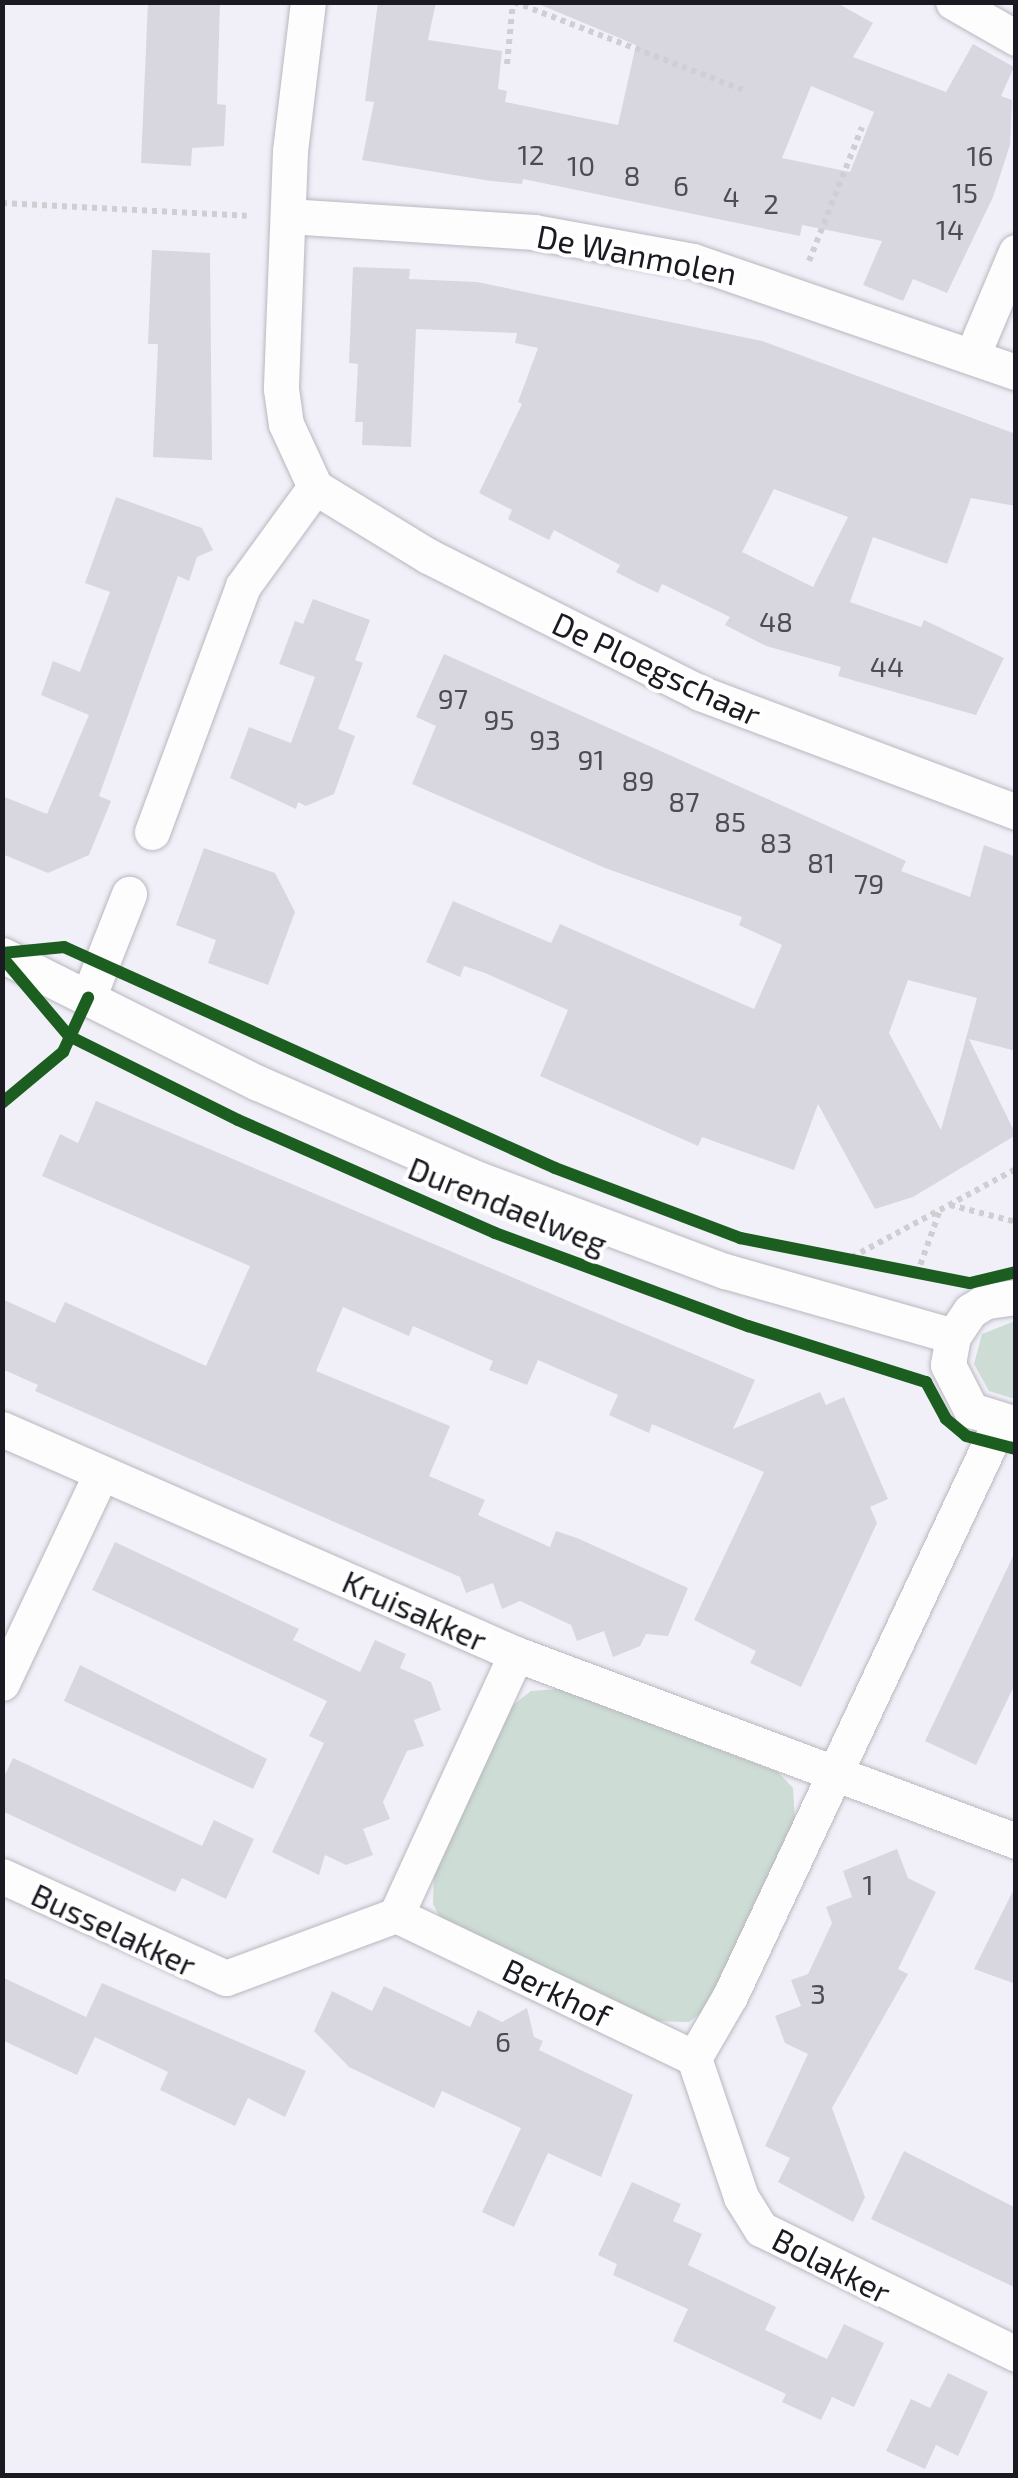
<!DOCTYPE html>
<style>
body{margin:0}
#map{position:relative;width:1018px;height:2478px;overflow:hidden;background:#f1f0f9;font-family:"Exo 2",sans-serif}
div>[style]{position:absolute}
.green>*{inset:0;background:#cddcd4}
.building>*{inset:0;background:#d8d7df}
.path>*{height:6px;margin-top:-3px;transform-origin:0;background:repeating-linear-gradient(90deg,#cfcfd3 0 5px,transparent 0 10px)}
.roads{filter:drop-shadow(0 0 2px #b8b7be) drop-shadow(0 0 2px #b8b7be)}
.minor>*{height:35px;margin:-17.5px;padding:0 17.5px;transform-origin:17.5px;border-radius:17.5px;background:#fdfdfe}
.cycleway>*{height:12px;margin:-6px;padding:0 6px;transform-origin:6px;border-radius:6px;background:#1b5e20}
span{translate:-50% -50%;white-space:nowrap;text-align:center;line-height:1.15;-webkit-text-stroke:8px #fff;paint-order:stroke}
.number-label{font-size:28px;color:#4d4c54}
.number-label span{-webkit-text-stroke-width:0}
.street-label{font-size:32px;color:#1b1a22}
.frame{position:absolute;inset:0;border:5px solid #1b1a22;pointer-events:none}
</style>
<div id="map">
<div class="green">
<i style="clip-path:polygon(1015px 1321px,1016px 1321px,1015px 1399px,989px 1391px,974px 1364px,982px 1334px)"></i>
<i style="clip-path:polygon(559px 1689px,778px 1772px,793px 1788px,795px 1821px,705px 2010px,689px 2022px,651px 2021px,440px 1918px,433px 1904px,434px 1870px,512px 1706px,531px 1691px)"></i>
</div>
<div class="building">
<i style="clip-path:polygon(148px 2px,220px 2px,217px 104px,226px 105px,224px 146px,192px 148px,191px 166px,141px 163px)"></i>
<i style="clip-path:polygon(evenodd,378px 2px,436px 2px,428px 40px,502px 51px,498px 89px,507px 91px,505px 102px,618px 125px,636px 45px,534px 2px,835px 2px,873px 23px,853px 57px,946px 92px,973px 44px,1014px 67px,1001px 96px,1012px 100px,1010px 145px,993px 197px,947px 293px,913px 279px,903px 301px,863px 285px,882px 241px,802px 225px,800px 236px,523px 179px,522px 184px,491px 181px,362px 160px,374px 102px,365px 101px,378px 2px,811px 86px,874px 112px,850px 172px,782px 158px,811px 86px)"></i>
<i style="clip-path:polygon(152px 250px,210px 253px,212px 460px,153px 457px,158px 344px,148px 344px)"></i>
<i style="clip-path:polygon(evenodd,353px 267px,410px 269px,409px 279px,477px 282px,762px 341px,1016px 434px,1016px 506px,971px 498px,947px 564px,873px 537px,850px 602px,921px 627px,924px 620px,1004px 658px,976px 715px,838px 676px,841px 667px,766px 646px,725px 625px,730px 617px,662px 584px,658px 593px,637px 583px,616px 572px,620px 565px,554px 530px,549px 540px,508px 519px,512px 510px,479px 493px,522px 404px,518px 402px,538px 348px,515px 343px,517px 333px,416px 329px,411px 447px,362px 445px,363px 422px,355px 422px,358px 364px,349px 363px,353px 267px,774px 489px,848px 517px,813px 587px,742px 552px,774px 489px)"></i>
<i style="clip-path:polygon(116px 497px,202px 528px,213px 550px,197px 557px,189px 581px,178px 576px,99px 796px,111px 801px,89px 855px,48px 873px,2px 854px,2px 796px,47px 814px,89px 715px,41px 695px,53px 661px,80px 672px,110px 592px,85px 583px)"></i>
<i style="clip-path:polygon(313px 599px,370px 620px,355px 660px,363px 663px,338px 729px,355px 736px,334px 794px,306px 806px,298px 802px,296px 809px,230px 778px,249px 727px,291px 743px,315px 677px,279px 664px,295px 621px,303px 624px)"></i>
<i style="clip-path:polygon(evenodd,444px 654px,906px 861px,901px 871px,970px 897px,984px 845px,1016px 857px,1016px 1051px,969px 1039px,1016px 1135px,913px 1197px,875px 1209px,818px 1104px,794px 1170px,702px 1137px,698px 1146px,540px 1076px,568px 1010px,485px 973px,464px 966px,460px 977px,426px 962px,453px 901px,551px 943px,560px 924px,754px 1009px,782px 945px,739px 925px,742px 917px,605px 868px,412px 784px,436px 726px,416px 717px,444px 654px,908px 980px,977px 998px,941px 1130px,889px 1033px,908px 980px)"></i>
<i style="clip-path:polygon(204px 848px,275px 873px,295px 912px,268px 985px,208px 963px,216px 940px,176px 925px)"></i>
<i style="clip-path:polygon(96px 1101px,755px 1380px,733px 1429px,820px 1392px,826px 1405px,844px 1397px,888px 1499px,870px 1507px,877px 1523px,801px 1687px,750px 1663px,756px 1651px,694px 1620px,764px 1472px,652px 1424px,649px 1433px,609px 1415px,618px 1395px,538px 1360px,527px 1385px,489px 1370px,493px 1361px,413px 1326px,409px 1336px,343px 1307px,316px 1371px,450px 1426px,429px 1476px,485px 1500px,478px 1515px,550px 1547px,556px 1531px,577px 1538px,688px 1588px,668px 1636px,646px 1634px,640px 1646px,613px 1657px,604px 1631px,577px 1641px,571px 1625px,520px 1601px,502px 1609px,493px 1583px,466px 1593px,460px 1577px,35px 1391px,38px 1385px,2px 1369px,2px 1299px,55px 1323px,65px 1302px,206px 1366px,250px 1266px,42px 1176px,60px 1134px,78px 1143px)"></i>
<i style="clip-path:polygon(115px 1542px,299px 1629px,293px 1640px,360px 1672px,375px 1640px,406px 1654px,400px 1668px,431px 1682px,441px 1710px,414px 1720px,424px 1746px,407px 1751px,383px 1802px,390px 1819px,363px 1829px,373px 1855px,346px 1865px,325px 1855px,319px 1875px,272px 1852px,324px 1743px,309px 1736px,327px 1701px,92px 1590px)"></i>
<i style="clip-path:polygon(1016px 1550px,1016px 1682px,976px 1765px,925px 1741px)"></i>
<i style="clip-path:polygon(80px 1665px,267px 1759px,253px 1789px,64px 1701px)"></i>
<i style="clip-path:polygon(13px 1758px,202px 1846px,214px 1820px,254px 1839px,226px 1899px,182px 1878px,175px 1892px,2px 1811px,2px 1781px)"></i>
<i style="clip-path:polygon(897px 1849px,908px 1878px,936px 1892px,898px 1969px,908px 1974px,832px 2108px,865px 2197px,853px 2222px,778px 2182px,790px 2158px,765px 2146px,808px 2054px,785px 2043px,775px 2016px,801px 2006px,791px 1980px,808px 1974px,832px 1923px,826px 1907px,852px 1897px,843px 1871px)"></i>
<i style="clip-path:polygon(1016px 1885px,1016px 1984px,974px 1969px)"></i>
<i style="clip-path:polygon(2px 1977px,86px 2017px,102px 1983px,306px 2071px,285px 2117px,248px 2098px,235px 2126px,160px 2090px,168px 2072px,95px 2037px,77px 2075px,2px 2040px)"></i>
<i style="clip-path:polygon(384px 1986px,470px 2027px,478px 2010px,502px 2022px,527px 2008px,534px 2037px,543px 2041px,539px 2050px,633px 2095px,601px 2177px,548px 2153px,514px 2227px,482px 2212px,521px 2128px,442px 2091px,434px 2108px,349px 2067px,314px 2031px,332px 1991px,372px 2011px)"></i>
<i style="clip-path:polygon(904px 2151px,1016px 2208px,1016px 2288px,871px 2219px)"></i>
<i style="clip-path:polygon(632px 2182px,681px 2204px,673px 2221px,702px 2234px,688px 2265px,776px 2307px,765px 2330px,827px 2359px,844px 2324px,884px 2343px,854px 2407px,832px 2397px,821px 2420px,782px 2402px,786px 2394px,673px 2341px,688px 2309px,613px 2275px,617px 2264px,598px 2255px)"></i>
<i style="clip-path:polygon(948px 2373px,988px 2392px,958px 2456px,936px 2445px,925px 2469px,886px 2451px,911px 2399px,930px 2408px)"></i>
</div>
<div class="path">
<i style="left:514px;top:2px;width:245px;rotate:21deg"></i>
<i style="left:507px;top:64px;width:62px;rotate:-84.5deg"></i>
<i style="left:2px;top:203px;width:245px;rotate:3deg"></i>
<i style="left:809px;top:261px;width:144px;rotate:-68.4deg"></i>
<i style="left:950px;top:1205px;width:68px;rotate:14.4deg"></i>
<i style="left:843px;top:1262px;width:196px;rotate:-28.3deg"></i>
<i style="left:917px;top:1274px;width:68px;rotate:-70.2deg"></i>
</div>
<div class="roads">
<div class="minor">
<i style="left:308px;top:2px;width:150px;rotate:96.9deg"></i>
<i style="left:290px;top:151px;width:238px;rotate:92.2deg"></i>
<i style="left:281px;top:389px;width:35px;rotate:82deg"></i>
<i style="left:286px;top:424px;width:69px;rotate:65.3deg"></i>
<i style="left:315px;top:487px;width:132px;rotate:31.4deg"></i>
<i style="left:428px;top:556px;width:305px;rotate:26.7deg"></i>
<i style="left:700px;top:693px;width:338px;rotate:20.6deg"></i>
<i style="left:953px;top:2px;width:73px;rotate:29.7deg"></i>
<i style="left:288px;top:216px;width:247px;rotate:3.7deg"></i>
<i style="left:534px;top:232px;width:162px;rotate:10.3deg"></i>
<i style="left:693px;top:261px;width:342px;rotate:19deg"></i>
<i style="left:972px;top:356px;width:113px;rotate:-67.1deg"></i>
<i style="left:152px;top:832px;width:262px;rotate:-69.7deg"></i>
<i style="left:243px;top:586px;width:122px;rotate:-54deg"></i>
<i style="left:2px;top:955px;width:286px;rotate:26.6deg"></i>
<i style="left:258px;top:1083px;width:235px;rotate:23.6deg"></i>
<i style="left:473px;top:1177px;width:269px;rotate:20.5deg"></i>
<i style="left:725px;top:1271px;width:237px;rotate:15.9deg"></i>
<i style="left:88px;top:998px;width:112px;rotate:-68.5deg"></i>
<i style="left:1016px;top:1297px;width:30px;rotate:172deg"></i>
<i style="left:986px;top:1301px;width:19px;rotate:148deg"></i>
<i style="left:970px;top:1311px;width:30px;rotate:124deg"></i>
<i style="left:953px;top:1336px;width:29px;rotate:100deg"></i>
<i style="left:948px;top:1365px;width:51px;rotate:62.9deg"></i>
<i style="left:971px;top:1410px;width:47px;rotate:17.3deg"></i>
<i style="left:2px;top:1429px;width:561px;rotate:23.64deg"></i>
<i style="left:516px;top:1654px;width:534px;rotate:20.51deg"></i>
<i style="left:516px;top:1654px;width:287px;rotate:114.7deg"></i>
<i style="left:396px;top:1915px;width:331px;rotate:25.6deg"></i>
<i style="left:694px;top:2058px;width:72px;rotate:-59.9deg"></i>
<i style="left:730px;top:1996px;width:632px;rotate:-64.81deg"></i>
<i style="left:2px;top:1683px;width:231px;rotate:-64.7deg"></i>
<i style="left:2px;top:1876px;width:246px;rotate:24.5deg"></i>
<i style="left:226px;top:1978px;width:181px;rotate:-20.3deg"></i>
<i style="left:694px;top:2058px;width:147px;rotate:71.3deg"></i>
<i style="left:741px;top:2197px;width:38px;rotate:58deg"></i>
<i style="left:761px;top:2229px;width:284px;rotate:26.1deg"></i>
</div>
</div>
<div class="cycleway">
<i style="left:2px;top:953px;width:62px;rotate:-5.5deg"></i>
<i style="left:64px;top:947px;width:538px;rotate:24.23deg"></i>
<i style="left:555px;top:1168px;width:198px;rotate:20.7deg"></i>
<i style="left:740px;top:1238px;width:234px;rotate:11.1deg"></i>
<i style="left:970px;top:1283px;width:47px;rotate:-13.4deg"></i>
<i style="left:2px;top:957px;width:104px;rotate:49.7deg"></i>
<i style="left:69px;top:1036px;width:189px;rotate:26.4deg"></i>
<i style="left:238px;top:1120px;width:281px;rotate:23.7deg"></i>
<i style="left:495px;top:1233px;width:270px;rotate:20.2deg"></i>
<i style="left:748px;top:1326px;width:187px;rotate:17.5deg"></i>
<i style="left:926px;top:1382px;width:42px;rotate:61.6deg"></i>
<i style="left:946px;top:1419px;width:26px;rotate:40deg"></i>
<i style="left:966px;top:1436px;width:52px;rotate:14.6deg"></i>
<i style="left:2px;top:1103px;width:80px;rotate:-39.9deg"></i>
<i style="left:63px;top:1052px;width:60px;rotate:-65.2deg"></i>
</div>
<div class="number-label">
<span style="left:531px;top:154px">12</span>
<span style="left:980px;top:155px">16</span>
<span style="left:581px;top:165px">10</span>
<span style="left:632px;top:175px">8</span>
<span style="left:681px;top:185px">6</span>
<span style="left:965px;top:192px">15</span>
<span style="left:731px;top:196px">4</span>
<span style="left:771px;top:203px">2</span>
<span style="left:950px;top:229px">14</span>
<span style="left:776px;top:621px">48</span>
<span style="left:887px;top:666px">44</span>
<span style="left:453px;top:698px">97</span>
<span style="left:499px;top:719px">95</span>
<span style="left:545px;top:739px">93</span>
<span style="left:591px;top:759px">91</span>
<span style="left:638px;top:780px">89</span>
<span style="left:684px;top:801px">87</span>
<span style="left:730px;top:821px">85</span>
<span style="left:776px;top:842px">83</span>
<span style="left:821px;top:862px">81</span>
<span style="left:869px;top:883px">79</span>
<span style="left:868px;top:1884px">1</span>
<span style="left:818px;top:1993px">3</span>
<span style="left:503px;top:2041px">6</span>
</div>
<div class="street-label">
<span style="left:637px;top:254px;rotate:11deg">De Wanmolen</span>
<span style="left:657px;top:668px;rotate:25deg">De Ploegschaar</span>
<span style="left:508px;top:1205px;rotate:22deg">Durendaelweg</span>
<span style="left:415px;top:1610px;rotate:24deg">Kruisakker</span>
<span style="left:114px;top:1929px;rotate:25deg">Busselakker</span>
<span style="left:557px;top:1992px;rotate:26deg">Berkhof</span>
<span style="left:832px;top:2265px;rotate:27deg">Bolakker</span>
</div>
<div class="frame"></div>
</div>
